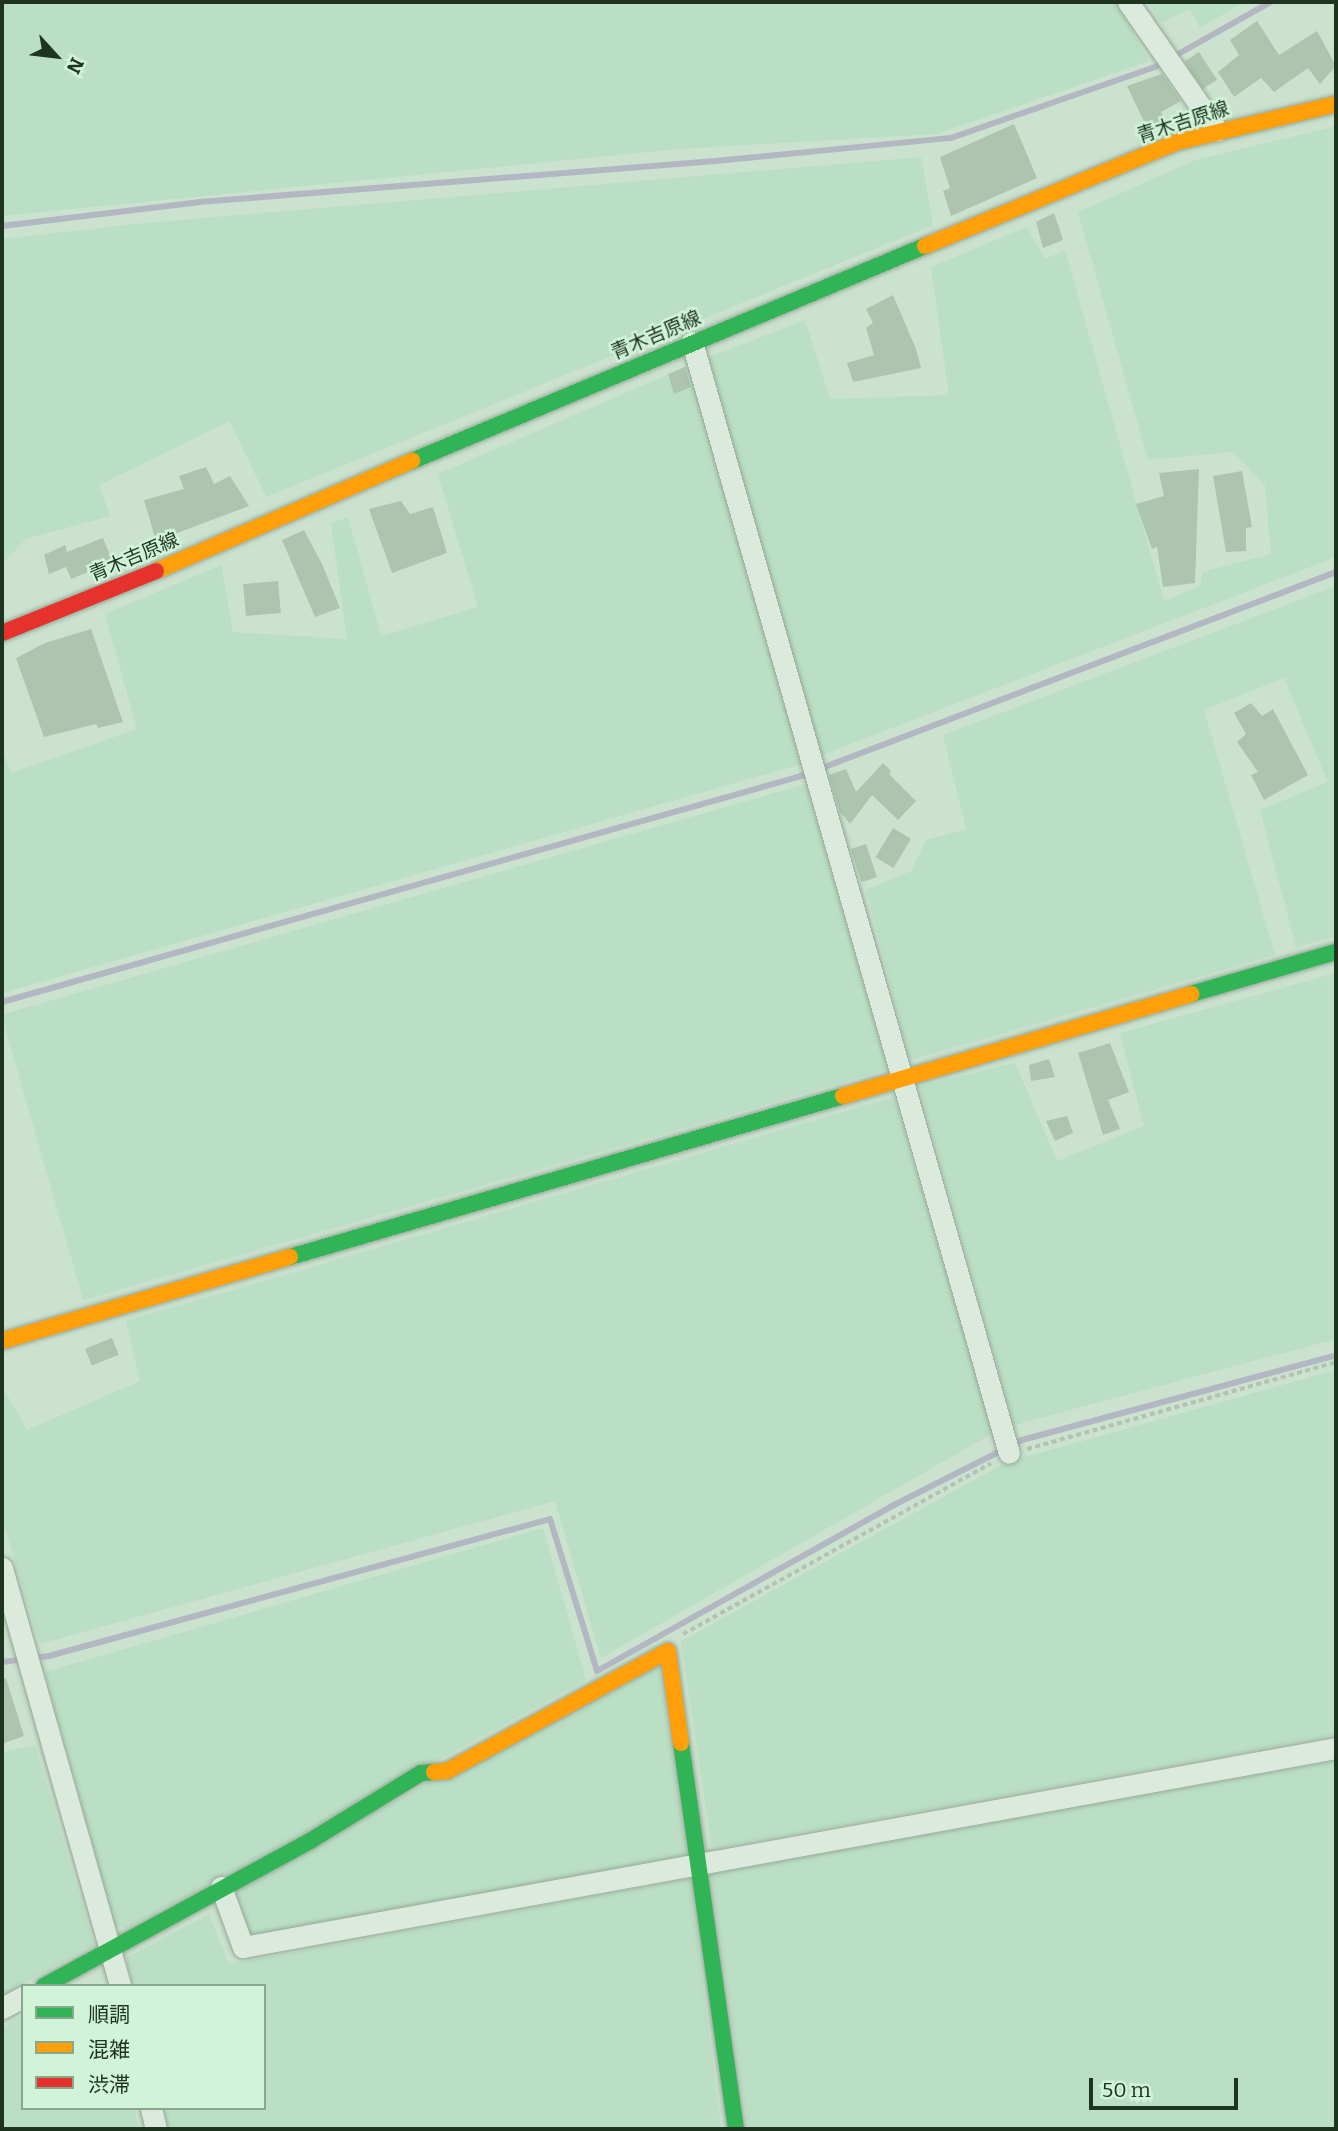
<!DOCTYPE html>
<meta charset="utf-8">
<style>
body{margin:0}
#map{position:relative;width:1338px;height:2131px;overflow:hidden;background:#cbe2cf;font-family:Bitter,"Noto Sans JP",serif}
div>[style]{position:absolute}
.farmland>*{inset:0;background:#badfc5;transform-origin:0 0}
.stream>*{height:6px;margin:-3px;padding:0 3px;transform-origin:3px;border-radius:3px;background:#b3b7c2}
.building>*{inset:0;background:#adc5ae;transform-origin:0 0}
.path>*{height:3.5px;margin-top:-1.75px;transform-origin:0;background:repeating-linear-gradient(90deg,#b3c2b5 0 5px,transparent 0 8.5px)}
.roads{filter:drop-shadow(0 0 2px #94a796) drop-shadow(0 0 2px #94a796)}
.street>*{height:21px;margin:-10.5px;padding:0 10.5px;transform-origin:10.5px;border-radius:10.5px;background:#dceade}
.fast>*{height:16px;margin:-8px;padding:0 8px;transform-origin:8px;border-radius:8px;background:#30b455}
.slow>*{height:16px;margin:-8px;padding:0 8px;transform-origin:8px;border-radius:8px;background:#ff9f0a}
.jam>*{height:16px;margin:-8px;padding:0 8px;transform-origin:8px;border-radius:8px;background:#e5322d}
span{translate:-50% -50%;white-space:nowrap;text-align:center;line-height:1.15;-webkit-text-stroke:5px #d1f3d7;paint-order:stroke}
.street-label{font-size:19px;color:#1e341e}
.frame{position:absolute;inset:0;border:4px solid #1e341e;pointer-events:none}
.legend{position:absolute;left:21px;top:1984px;width:245px;height:126px;box-sizing:border-box;background:#d1f3d7;border:2px solid #89a78d;margin:0;padding:9px 12px;list-style:none;font-size:21px;color:#1e341e}
.legend li{display:flex;align-items:center;gap:14px;height:35px}
.legend b{width:35px;border:2px solid #89a78d}
.north{position:absolute;left:21px;top:21px;width:70px;height:70px;-webkit-text-stroke:5px #d1f3d7;paint-order:stroke;rotate:117deg;font-size:19px;font-weight:700;line-height:28px;text-align:center;color:#1e341e}
.north::after{content:'';display:block;margin:auto;width:24px;height:32px;background:#1e341e;clip-path:polygon(50% 0,100% 100%,50% 72%,0 100%)}
.scale{position:absolute;left:1089px;top:2078px;width:149px;height:32px;box-sizing:border-box;border:4px solid #1e341e;border-top:0;padding-left:9px;font-size:21px;line-height:24px;white-space:nowrap;color:#1e341e;-webkit-text-stroke:5px #d1f3d7;paint-order:stroke}
</style>
<div id="map">
<div class="farmland">
<i style="clip-path:polygon(2px 2px,1116px 2px,1149px 61px,937px 134px,680px 149px,2px 216px)"></i>
<i style="clip-path:polygon(1148px 2px,1244px 2px,1200px 28px,1190px 9px,1161px 23px)"></i>
<i style="clip-path:polygon(1336px 126px,1336px 557px,822px 755px,705px 359px,805px 320px,830px 399px,949px 395px,931px 267px,1027px 227px,1045px 259px,1065px 250px,1164px 601px,1200px 586px,1202px 572px,1271px 554px,1265px 485px,1233px 452px,1148px 460px,1078px 212px,1196px 160px)"></i>
<i style="clip-path:polygon(921px 157px,933px 225px,266px 497px,230px 421px,99px 485px,110px 516px,26px 539px,2px 564px,2px 239px,134px 224px)"></i>
<i style="clip-path:polygon(688px 366px,801px 764px,2px 993px,2px 748px,11px 773px,137px 729px,105px 614px,221px 565px,233px 632px,347px 639px,331px 523px,348px 517px,381px 636px,478px 607px,438px 474px)"></i>
<i style="clip-path:polygon(1336px 586px,1336px 936px,1296px 947px,1260px 810px,1328px 782px,1284px 678px,1204px 710px,1275px 955px,910px 1060px,866px 890px,911px 871px,926px 840px,966px 829px,943px 735px)"></i>
<i style="left:806px;top:784px;width:297px;height:837px;rotate:74deg"></i>
<i style="clip-path:polygon(1336px 973px,1336px 1339px,1014px 1425px,919px 1086px,1015px 1063px,1057px 1161px,1144px 1126px,1120px 1033px)"></i>
<i style="clip-path:polygon(894px 1097px,993px 1433px,601px 1658px,555px 1501px,40px 1644px,2px 1518px,2px 1386px,27px 1430px,140px 1381px,126px 1321px)"></i>
<i style="clip-path:polygon(1336px 1370px,1336px 1735px,712px 1849px,681px 1641px,1007px 1462px)"></i>
<i style="clip-path:polygon(543px 1528px,586px 1680px,126px 1929px,115px 1925px,45px 1672px)"></i>
<i style="clip-path:polygon(659px 1665px,687px 1859px,258px 1937px,246px 1931px,236px 1891px,421px 1786px)"></i>
<i style="clip-path:polygon(35px 1745px,94px 1945px,2px 1995px,2px 1752px)"></i>
<i style="clip-path:polygon(1336px 1761px,1336px 2129px,748px 2129px,711px 1874px)"></i>
<i style="clip-path:polygon(690px 1879px,721px 2129px,169px 2129px,164px 2108px,264px 2108px,264px 1986px,133px 1986px,126px 1958px,209px 1914px,229px 1964px)"></i>
<i style="clip-path:polygon(23px 2016px,23px 2108px,134px 2108px,139px 2129px,2px 2129px,2px 2028px)"></i>
</div>
<div class="stream">
<i style="left:2px;top:226px;width:198px;rotate:-6.9deg"></i>
<i style="left:199px;top:202px;width:518px;rotate:-4.54deg"></i>
<i style="left:715px;top:161px;width:237px;rotate:-5.6deg"></i>
<i style="left:951px;top:138px;width:216px;rotate:-19.2deg"></i>
<i style="left:1155px;top:67px;width:133px;rotate:-29.3deg"></i>
<i style="left:2px;top:1002px;width:830px;rotate:-15.79deg"></i>
<i style="left:801px;top:776px;width:573px;rotate:-20.87deg"></i>
<i style="left:2px;top:1662px;width:47px;rotate:-7.3deg"></i>
<i style="left:49px;top:1656px;width:519px;rotate:-15.29deg"></i>
<i style="left:550px;top:1519px;width:159px;rotate:72.8deg"></i>
<i style="left:597px;top:1671px;width:336px;rotate:-29.2deg"></i>
<i style="left:890px;top:1507px;width:148px;rotate:-26.9deg"></i>
<i style="left:1022px;top:1440px;width:325px;rotate:-15.1deg"></i>
</div>
<div class="building">
<i style="clip-path:polygon(1257px 21px,1279px 55px,1317px 31px,1336px 66px,1320px 84px,1308px 68px,1274px 92px,1261px 78px,1234px 97px,1218px 72px,1239px 55px,1230px 40px)"></i>
<i style="left:1199px;top:52px;width:33px;height:17px;rotate:57deg"></i>
<i style="clip-path:polygon(1162px 74px,1181px 101px,1161px 112px,1167px 123px,1149px 132px,1127px 86px)"></i>
<i style="clip-path:polygon(1014px 124px,1037px 178px,951px 216px,943px 191px,950px 188px,940px 157px)"></i>
<i style="clip-path:polygon(1054px 213px,1063px 240px,1043px 248px,1036px 222px)"></i>
<i style="clip-path:polygon(893px 295px,916px 349px,921px 368px,853px 382px,847px 363px,874px 355px,866px 328px,873px 323px,866px 309px)"></i>
<i style="clip-path:polygon(685px 367px,691px 387px,674px 394px,668px 374px)"></i>
<i style="clip-path:polygon(206px 467px,214px 484px,230px 476px,249px 506px,156px 541px,144px 500px,184px 489px,179px 476px)"></i>
<i style="clip-path:polygon(1199px 469px,1195px 583px,1163px 587px,1157px 547px,1152px 549px,1136px 504px,1164px 496px,1159px 473px)"></i>
<i style="clip-path:polygon(1242px 471px,1252px 527px,1246px 528px,1246px 551px,1226px 552px,1213px 476px)"></i>
<i style="clip-path:polygon(401px 501px,410px 514px,433px 507px,447px 553px,392px 573px,369px 509px)"></i>
<i style="clip-path:polygon(304px 530px,322px 564px,340px 608px,315px 617px,282px 540px)"></i>
<i style="clip-path:polygon(103px 538px,113px 562px,71px 579px,66px 567px,49px 574px,44px 555px,65px 545px,67px 552px)"></i>
<i style="left:278px;top:581px;width:32px;height:35px;rotate:85deg"></i>
<i style="clip-path:polygon(91px 629px,123px 722px,98px 728px,96px 724px,44px 737px,16px 658px,45px 643px)"></i>
<i style="clip-path:polygon(1251px 703px,1262px 716px,1273px 709px,1308px 775px,1264px 800px,1251px 775px,1258px 772px,1237px 742px,1246px 734px,1234px 713px)"></i>
<i style="clip-path:polygon(883px 763px,891px 771px,889px 774px,916px 801px,898px 820px,872px 795px,850px 824px,840px 812px,829px 775px,846px 769px,856px 792px)"></i>
<i style="left:893px;top:828px;width:21px;height:34px;rotate:31deg"></i>
<i style="left:866px;top:844px;width:35px;height:16px;rotate:72deg"></i>
<i style="clip-path:polygon(1110px 1043px,1129px 1092px,1108px 1100px,1120px 1129px,1103px 1135px,1078px 1053px)"></i>
<i style="clip-path:polygon(1049px 1059px,1055px 1077px,1031px 1081px,1029px 1065px)"></i>
<i style="clip-path:polygon(1067px 1116px,1073px 1133px,1055px 1141px,1046px 1121px)"></i>
<i style="left:112px;top:1338px;width:18px;height:29px;rotate:68deg"></i>
<i style="clip-path:polygon(2px 1678px,6px 1678px,24px 1736px,2px 1744px)"></i>
</div>
<div class="path">
<i style="left:1027px;top:1449px;width:321px;rotate:-15.7deg"></i>
<i style="left:683px;top:1634px;width:352px;rotate:-29deg"></i>
</div>
<div class="roads">
<div class="street">
<i style="left:1128px;top:2px;width:156px;rotate:55.2deg"></i>
<i style="left:692px;top:342px;width:1155px;rotate:74.08deg"></i>
<i style="left:2px;top:1568px;width:434px;rotate:74.2deg"></i>
<i style="left:221px;top:1887px;width:64px;rotate:69.9deg"></i>
<i style="left:243px;top:1947px;width:1111px;rotate:-10.32deg"></i>
<i style="left:2px;top:2008px;width:24px;rotate:-28deg"></i>
<i style="left:151px;top:2108px;width:22px;rotate:77deg"></i>
</div>
<div class="fast">
<i style="left:412px;top:461px;width:556px;rotate:-22.74deg"></i>
<i style="left:1191px;top:994px;width:151px;rotate:-16.2deg"></i>
<i style="left:290px;top:1257px;width:576px;rotate:-16.23deg"></i>
<i style="left:681px;top:1743px;width:390px;rotate:81.9deg"></i>
<i style="left:44px;top:1986px;width:303px;rotate:-28.6deg"></i>
<i style="left:310px;top:1841px;width:130px;rotate:-31.5deg"></i>
<i style="left:421px;top:1773px;width:13px;rotate:-4deg"></i>
</div>
<div class="slow">
<i style="left:925px;top:246px;width:273px;rotate:-22.4deg"></i>
<i style="left:1177px;top:142px;width:163px;rotate:-13.4deg"></i>
<i style="left:156px;top:571px;width:279px;rotate:-23.3deg"></i>
<i style="left:843px;top:1096px;width:363px;rotate:-16.3deg"></i>
<i style="left:2px;top:1341px;width:300px;rotate:-16.3deg"></i>
<i style="left:434px;top:1772px;width:13px;rotate:-4deg"></i>
<i style="left:447px;top:1771px;width:251px;rotate:-28.5deg"></i>
<i style="left:668px;top:1651px;width:93px;rotate:82deg"></i>
</div>
<div class="jam">
<i style="left:2px;top:633px;width:166px;rotate:-21.9deg"></i>
</div>
</div>
<div class="street-label">
<span style="left:1183px;top:122px;rotate:-18deg">青木吉原線</span>
<span style="left:656px;top:335px;rotate:-23deg">青木吉原線</span>
<span style="left:134px;top:557px;rotate:-23deg">青木吉原線</span>
</div>
<div class="frame"></div>
<ul class="legend">
<li><b style="height:9px;background:#30b455"></b>順調</li>
<li><b style="height:9px;background:#ff9f0a"></b>混雑</li>
<li><b style="height:9px;background:#e5322d"></b>渋滞</li>
</ul>
<div class="north">N</div>
<div class="scale">50 m</div>
</div>
